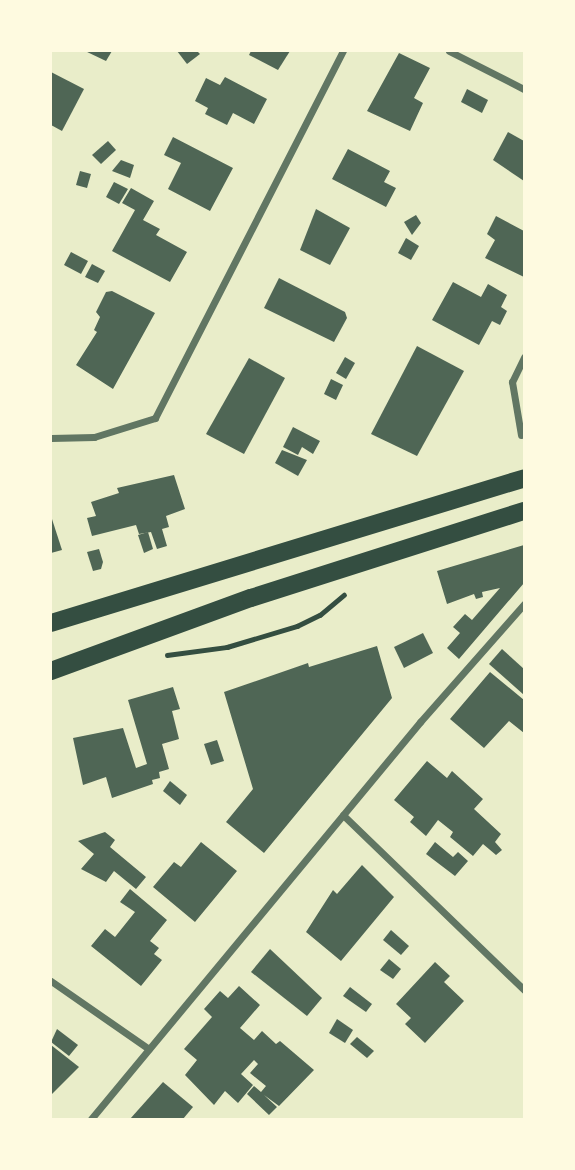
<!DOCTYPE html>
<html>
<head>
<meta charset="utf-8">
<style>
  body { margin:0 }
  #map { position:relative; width:575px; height:1170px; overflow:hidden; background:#e9edc9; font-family:"Fira Sans Condensed",sans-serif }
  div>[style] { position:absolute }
  .building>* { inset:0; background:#4f6655 }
  .path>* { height:4.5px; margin:-2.25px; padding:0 2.25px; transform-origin:2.25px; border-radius:2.25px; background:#344e41 }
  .minor>* { height:7px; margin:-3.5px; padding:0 3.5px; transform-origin:3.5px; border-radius:3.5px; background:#617663 }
  .primary>* { height:18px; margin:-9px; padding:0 9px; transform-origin:9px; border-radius:9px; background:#344e41 }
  span { translate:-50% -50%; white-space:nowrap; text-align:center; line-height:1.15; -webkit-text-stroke:5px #fefae0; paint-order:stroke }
  .frame { position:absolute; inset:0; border:52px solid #fefae0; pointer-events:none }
</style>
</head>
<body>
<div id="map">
  <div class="building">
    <i style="clip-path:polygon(85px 51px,112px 51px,106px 61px)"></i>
    <i style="clip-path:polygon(177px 51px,197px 51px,200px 54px,187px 64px)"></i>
    <i style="clip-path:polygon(251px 51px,290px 51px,278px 70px,249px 55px)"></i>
    <i style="clip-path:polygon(399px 53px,430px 68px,414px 98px,423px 103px,410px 131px,367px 111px)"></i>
    <i style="clip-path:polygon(51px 72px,84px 89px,62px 131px,51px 125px)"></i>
    <i style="clip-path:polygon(225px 77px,267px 99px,254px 124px,233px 113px,227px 125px,205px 114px,208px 108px,195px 101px,206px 78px,220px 85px)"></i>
    <i style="clip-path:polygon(467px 89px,488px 100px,482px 113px,461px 102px)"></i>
    <i style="clip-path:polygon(508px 132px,524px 141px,524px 181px,493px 160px)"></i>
    <i style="clip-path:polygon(173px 137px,233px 168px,210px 211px,168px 189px,181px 163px,164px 155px)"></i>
    <i style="clip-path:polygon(108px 141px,116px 150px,101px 164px,92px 155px)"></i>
    <i style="clip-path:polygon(348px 149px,390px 171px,384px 182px,396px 188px,386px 207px,332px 179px)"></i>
    <i style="clip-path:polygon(121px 160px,134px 165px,130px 178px,112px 171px)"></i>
    <i style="clip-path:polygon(80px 171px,91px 174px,87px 188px,76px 185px)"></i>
    <i style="clip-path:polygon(114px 182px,128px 189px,119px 204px,106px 197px)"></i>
    <i style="clip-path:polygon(131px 188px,154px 201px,143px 220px,160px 229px,156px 235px,187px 252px,170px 282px,112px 251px,135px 210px,122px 203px)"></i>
    <i style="clip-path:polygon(316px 209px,350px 228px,330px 265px,300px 250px)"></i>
    <i style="clip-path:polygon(416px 215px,421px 223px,412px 235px,404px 222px)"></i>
    <i style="clip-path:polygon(496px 216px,524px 231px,524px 277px,485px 258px,495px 240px,487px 234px)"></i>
    <i style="clip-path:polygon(406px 238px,419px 246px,411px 260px,398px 253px)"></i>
    <i style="clip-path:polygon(71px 252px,88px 261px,81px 274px,64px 265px)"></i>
    <i style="clip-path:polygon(92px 264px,105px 271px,98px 283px,85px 277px)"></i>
    <i style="clip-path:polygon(279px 278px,345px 312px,347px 318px,334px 342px,264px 308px)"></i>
    <i style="clip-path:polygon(453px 282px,481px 297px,488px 284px,507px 295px,501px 307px,507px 311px,500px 325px,492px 321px,479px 345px,432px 320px)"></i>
    <i style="clip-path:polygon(112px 291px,155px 313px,113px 389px,76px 365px,97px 332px,94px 330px,100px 317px,96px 312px,106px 292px)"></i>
    <i style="clip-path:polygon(417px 346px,464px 371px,417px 456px,371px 434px)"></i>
    <i style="clip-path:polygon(345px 357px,355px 363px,346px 379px,336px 373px)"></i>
    <i style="clip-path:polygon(249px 358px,285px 378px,244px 454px,206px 434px)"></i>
    <i style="clip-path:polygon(331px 379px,343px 385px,336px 400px,324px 394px)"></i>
    <i style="clip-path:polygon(293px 427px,320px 441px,313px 454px,302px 447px,298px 455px,283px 447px)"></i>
    <i style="clip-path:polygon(282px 450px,307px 460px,298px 476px,275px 463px)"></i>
    <i style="clip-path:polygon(174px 475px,185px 509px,166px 516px,169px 527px,162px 529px,167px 546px,157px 549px,151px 532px,139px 534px,136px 525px,92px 536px,87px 518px,96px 516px,91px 502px,119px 493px,117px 488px)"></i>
    <i style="clip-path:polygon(51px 516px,62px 550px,51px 553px)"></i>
    <i style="clip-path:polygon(148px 532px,153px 549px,144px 553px,138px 535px)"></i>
    <i style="clip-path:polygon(524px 545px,524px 583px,459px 659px,447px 648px,460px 633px,453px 627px,465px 614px,472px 620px,500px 588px,482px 592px,483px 597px,476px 599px,474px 594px,447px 604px,437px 571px)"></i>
    <i style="clip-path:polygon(99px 549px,103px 562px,101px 569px,93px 571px,87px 552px)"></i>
    <i style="clip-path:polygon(423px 633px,433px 653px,404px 668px,394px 647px)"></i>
    <i style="clip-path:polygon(377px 646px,392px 698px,264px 853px,226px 822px,253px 789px,224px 692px,308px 663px,309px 667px)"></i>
    <i style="clip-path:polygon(502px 649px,524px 669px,524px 695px,489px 664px)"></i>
    <i style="clip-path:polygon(490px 672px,524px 700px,524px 733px,509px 721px,484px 748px,450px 719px)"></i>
    <i style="clip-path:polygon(173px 687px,180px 709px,172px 711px,179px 739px,162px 744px,169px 769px,159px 772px,160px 778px,152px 780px,153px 784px,112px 798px,106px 777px,83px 785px,73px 738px,123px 728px,136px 768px,147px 764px,128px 700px)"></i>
    <i style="clip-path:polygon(217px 740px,224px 761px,211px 765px,204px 744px)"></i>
    <i style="clip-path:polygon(427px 761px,447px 778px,452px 771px,483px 799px,474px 809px,501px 834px,495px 842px,502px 850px,496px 855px,483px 844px,473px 856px,450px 837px,453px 832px,438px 820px,426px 836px,410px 822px,414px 817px,394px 800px)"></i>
    <i style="clip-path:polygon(170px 781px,187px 795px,180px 805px,163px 791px)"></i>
    <i style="clip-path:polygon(105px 832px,115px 840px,110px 847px,146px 877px,136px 889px,114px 871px,106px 882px,81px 869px,94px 854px,78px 841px)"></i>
    <i style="clip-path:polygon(201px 842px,237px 871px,195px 922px,153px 887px,174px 862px,181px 867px)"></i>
    <i style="clip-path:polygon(435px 842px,453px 857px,458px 852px,468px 861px,455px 876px,426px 854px)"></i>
    <i style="clip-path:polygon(362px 865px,394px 897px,341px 961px,306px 932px,333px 890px,337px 894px)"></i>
    <i style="clip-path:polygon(130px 889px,167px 920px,150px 941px,159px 948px,154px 954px,162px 960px,141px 986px,91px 946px,105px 929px,115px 937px,135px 912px,120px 902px)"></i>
    <i style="clip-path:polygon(391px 930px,409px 946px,401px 955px,383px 940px)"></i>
    <i style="clip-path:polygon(270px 949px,322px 998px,307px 1016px,251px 972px)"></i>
    <i style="clip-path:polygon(389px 959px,401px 969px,393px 979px,380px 970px)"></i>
    <i style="clip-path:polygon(435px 962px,450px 976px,444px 982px,464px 1001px,425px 1043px,405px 1024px,411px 1018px,396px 1004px)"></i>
    <i style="clip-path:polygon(239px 986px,260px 1005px,240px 1028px,254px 1040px,262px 1031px,276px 1044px,280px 1041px,314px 1070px,279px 1106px,264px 1095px,277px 1107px,269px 1115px,247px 1094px,254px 1086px,261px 1092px,266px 1086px,250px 1073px,258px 1064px,254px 1060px,241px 1074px,253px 1085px,238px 1103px,225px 1091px,214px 1105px,185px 1075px,197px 1060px,184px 1049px,212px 1017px,204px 1009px,220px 991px,228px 998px)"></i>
    <i style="clip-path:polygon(350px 987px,372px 1004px,366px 1012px,343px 996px)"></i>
    <i style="clip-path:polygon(337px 1019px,353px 1030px,345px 1043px,329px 1033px)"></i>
    <i style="clip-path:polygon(57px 1029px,78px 1045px,69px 1056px,51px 1042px)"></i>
    <i style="clip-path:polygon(357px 1037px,374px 1051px,367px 1058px,350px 1044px)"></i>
    <i style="clip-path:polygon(51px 1045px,79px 1067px,51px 1095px)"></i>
    <i style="clip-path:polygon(163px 1082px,193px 1107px,183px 1119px,130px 1119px)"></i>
  </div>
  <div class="path">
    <i style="left:167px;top:655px;width:61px;rotate:-7.6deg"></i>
    <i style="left:227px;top:647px;width:73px;rotate:-16.7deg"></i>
    <i style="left:297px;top:626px;width:25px;rotate:-26deg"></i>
    <i style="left:320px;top:615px;width:31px;rotate:-40deg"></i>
  </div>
  <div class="minor">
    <i style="left:449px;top:51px;width:84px;rotate:26.9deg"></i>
    <i style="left:521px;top:435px;width:54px;rotate:-99.6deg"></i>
    <i style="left:512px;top:382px;width:28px;rotate:-64deg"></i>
    <i style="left:51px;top:438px;width:43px;rotate:-1.3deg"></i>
    <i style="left:94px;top:437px;width:64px;rotate:-17.3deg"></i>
    <i style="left:155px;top:418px;width:412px;rotate:-62.9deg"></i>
    <i style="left:343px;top:815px;width:252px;rotate:44deg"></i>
    <i style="left:51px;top:981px;width:119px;rotate:34.8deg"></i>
    <i style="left:91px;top:1119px;width:516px;rotate:-50.35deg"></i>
    <i style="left:420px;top:722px;width:157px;rotate:-48.6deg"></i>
  </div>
  <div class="primary">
    <i style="left:51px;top:623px;width:495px;rotate:-17deg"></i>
    <i style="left:51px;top:671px;width:213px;rotate:-20.1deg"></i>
    <i style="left:251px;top:598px;width:287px;rotate:-17.7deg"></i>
  </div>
  <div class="frame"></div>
</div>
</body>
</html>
